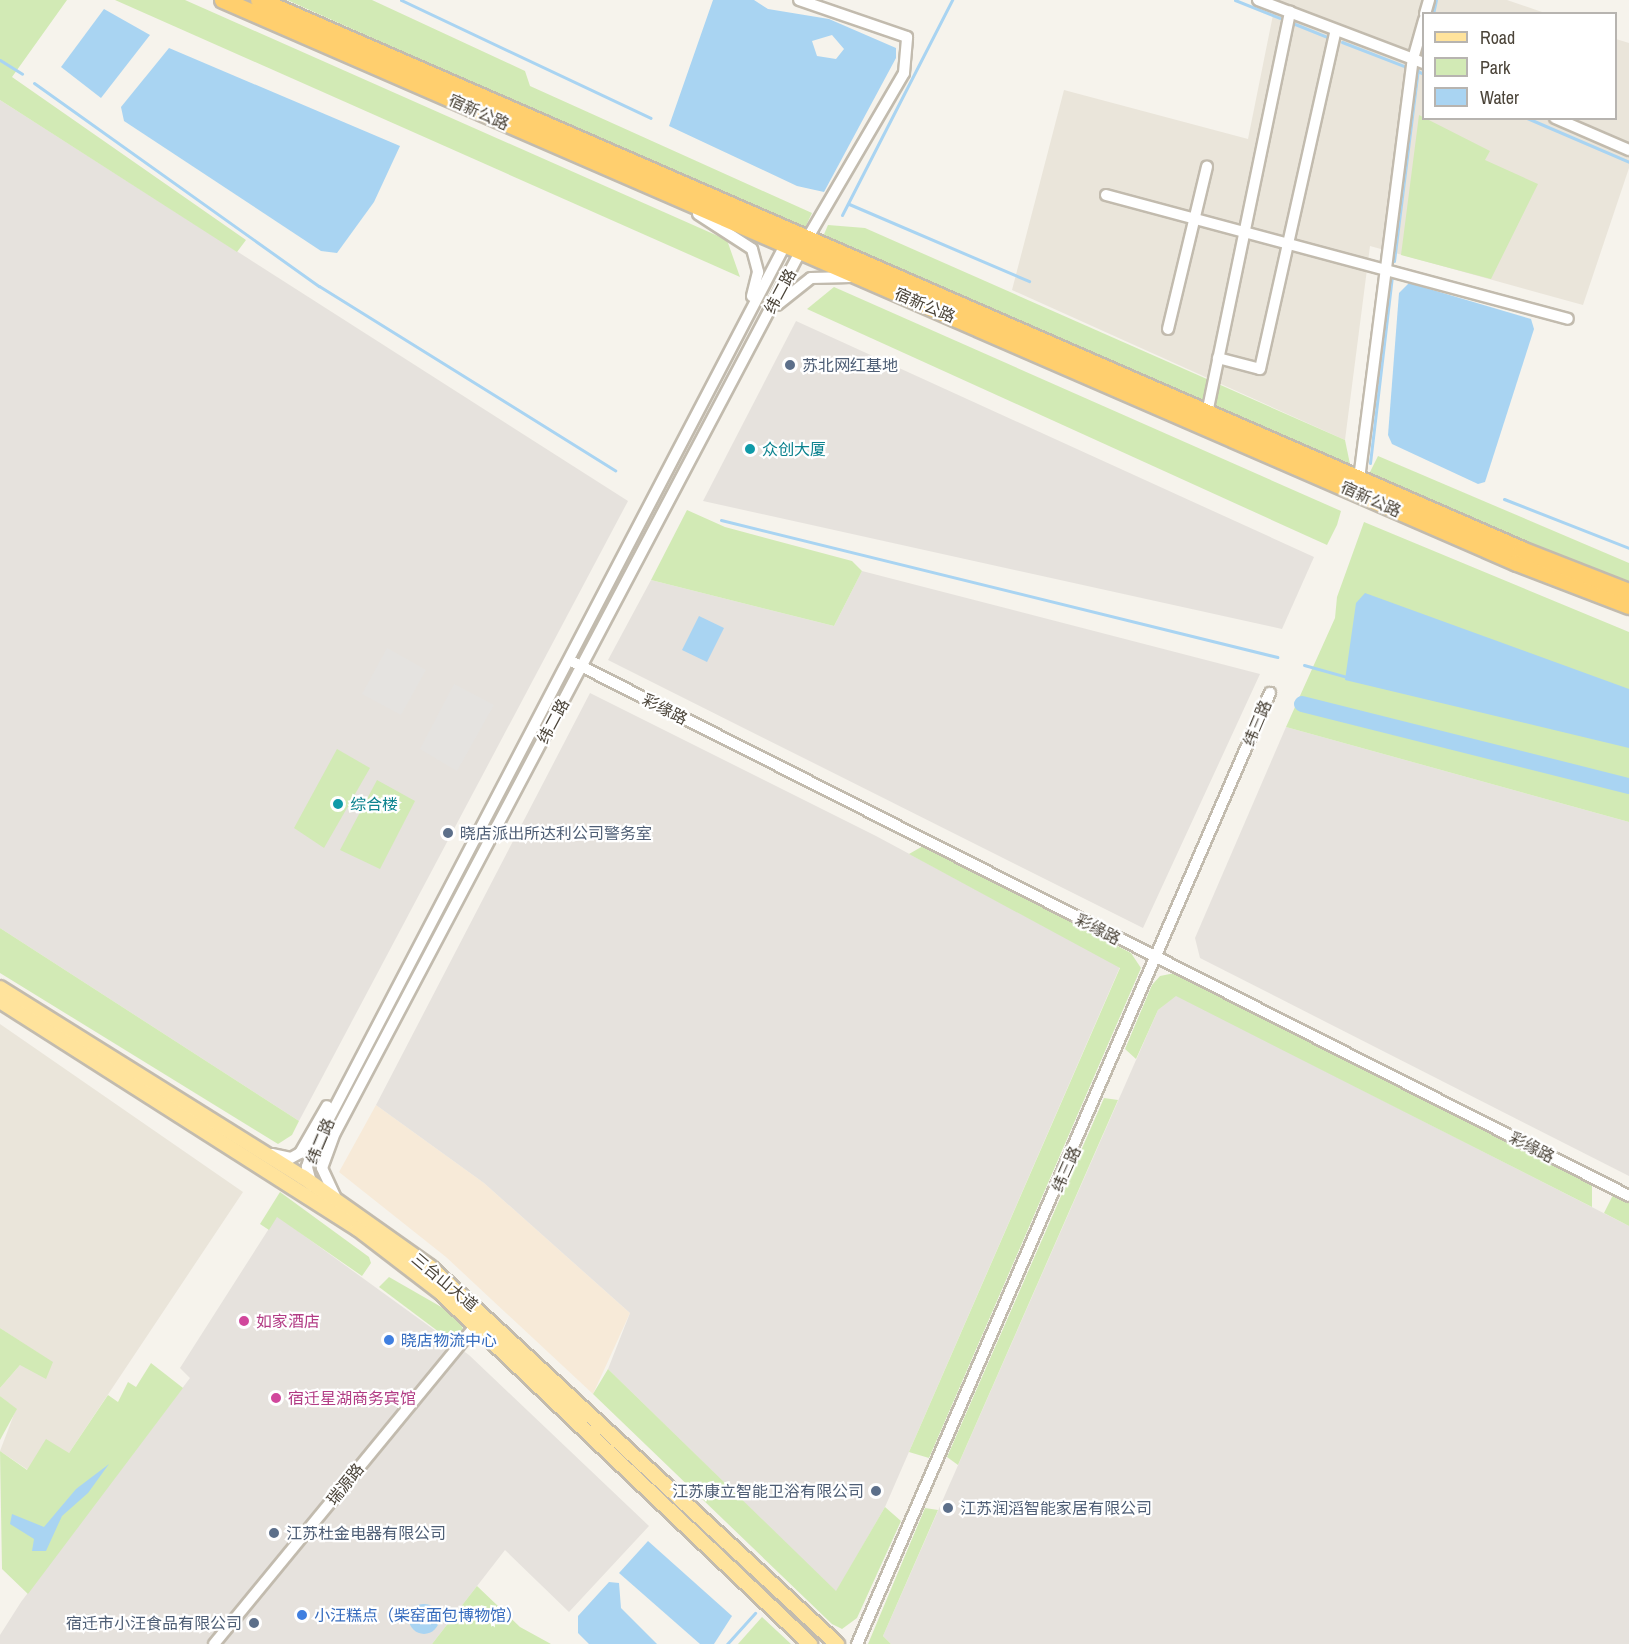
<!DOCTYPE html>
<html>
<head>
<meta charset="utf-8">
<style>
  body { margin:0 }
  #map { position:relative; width:1629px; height:1644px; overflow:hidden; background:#f6f3ec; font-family:"Archivo Narrow","Noto Sans SC",sans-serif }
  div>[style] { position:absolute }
  .residential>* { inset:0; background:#eae5da }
  .commercial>* { inset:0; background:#f7ead8 }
  .industrial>* { inset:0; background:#e6e2dd }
  .green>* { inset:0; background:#d2eab5 }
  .parking>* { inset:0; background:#e5e3e0 }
  .water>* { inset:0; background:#a9d4f2 }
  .round { border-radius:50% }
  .stream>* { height:3px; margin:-1.5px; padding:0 1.5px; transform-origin:1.5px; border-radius:1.5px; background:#a9d4f2 }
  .river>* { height:16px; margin:-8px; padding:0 8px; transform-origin:8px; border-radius:8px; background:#a9d4f2 }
  .roads { filter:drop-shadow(2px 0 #c2bbae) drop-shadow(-2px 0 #c2bbae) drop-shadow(0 2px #c2bbae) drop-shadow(0 -2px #c2bbae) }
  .minor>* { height:10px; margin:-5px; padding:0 5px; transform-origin:5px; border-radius:5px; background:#fff }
  .major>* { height:14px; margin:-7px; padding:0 7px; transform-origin:7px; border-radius:7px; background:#ffe39c }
  .highway>* { height:16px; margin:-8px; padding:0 8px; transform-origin:8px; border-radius:8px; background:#ffcf6e }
  .dots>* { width:16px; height:16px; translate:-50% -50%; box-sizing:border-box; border:3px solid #fff; border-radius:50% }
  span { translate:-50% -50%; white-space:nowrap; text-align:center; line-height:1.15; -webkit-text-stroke:4.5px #fff; paint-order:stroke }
  .street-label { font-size:16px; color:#4b4439 }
  .service-label { font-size:16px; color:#4e5e75 }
  .left { translate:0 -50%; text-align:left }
  .right { translate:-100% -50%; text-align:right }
  .culture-label { font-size:16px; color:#0d838f }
  .hotel-label { font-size:16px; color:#b23c85 }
  .shop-label { font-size:16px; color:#366cbe }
  .legend { position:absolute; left:1422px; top:12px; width:195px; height:108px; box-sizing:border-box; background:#fff; border:2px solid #b7b4b0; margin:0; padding:8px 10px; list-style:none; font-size:18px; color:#4b4439 }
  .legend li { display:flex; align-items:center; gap:12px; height:30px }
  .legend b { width:30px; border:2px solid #b7b4b0 }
</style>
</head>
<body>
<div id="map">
  <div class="residential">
    <i style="clip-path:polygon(1276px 0,1507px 0,1545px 13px,1424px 14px,1424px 118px,1616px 118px,1616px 39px,1629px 43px,1629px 168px,1583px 305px,1370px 246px,1345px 440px,1012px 290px,1064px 90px,1248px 139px)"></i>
    <i style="clip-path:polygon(0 1024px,243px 1192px,69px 1453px,28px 1470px,0 1451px,16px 1409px,0 1396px,0 1388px,20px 1365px,52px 1362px,0 1328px)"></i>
  </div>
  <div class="commercial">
    <i style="clip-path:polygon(376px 1105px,484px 1183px,630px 1313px,593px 1394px,446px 1257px,339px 1172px)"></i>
  </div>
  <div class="industrial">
    <i style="clip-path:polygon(0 100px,628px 501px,299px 1121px,0 928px)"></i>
    <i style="clip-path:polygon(796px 321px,1314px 557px,1282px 629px,703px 501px)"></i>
    <i style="clip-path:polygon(862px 571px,1260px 674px,1143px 928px,608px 660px,651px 580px,834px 626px)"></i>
    <i style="clip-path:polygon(590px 693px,876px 836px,1120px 967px,885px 1507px,836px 1592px,608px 1369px,630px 1313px,484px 1183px,376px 1105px)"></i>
    <i style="clip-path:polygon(1286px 727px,1629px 822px,1629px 1176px,1200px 958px,1195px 938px)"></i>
    <i style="clip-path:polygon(1176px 995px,1629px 1226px,1629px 1644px,891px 1644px,883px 1636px,1158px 1010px)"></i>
    <i style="clip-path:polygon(277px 1216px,469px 1355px,649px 1526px,569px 1612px,505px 1550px,432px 1644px,0 1644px,0 1635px,21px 1602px,190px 1378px,180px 1368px)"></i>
  </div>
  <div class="green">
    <i style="clip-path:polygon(0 0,67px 0,12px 77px,246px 240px,237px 252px,0 100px)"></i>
    <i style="clip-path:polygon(115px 0,185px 0,727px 240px,740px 277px)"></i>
    <i style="clip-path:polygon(287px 0,372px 0,525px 71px,530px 86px,812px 213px,804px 230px)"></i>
    <i style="clip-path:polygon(1419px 115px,1490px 151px,1485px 160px,1538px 184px,1491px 279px,1401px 255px)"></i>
    <i style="clip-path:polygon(828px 225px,865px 228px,1345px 440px,1351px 469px,822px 239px)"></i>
    <i style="clip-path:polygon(834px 287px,1341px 511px,1337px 525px,1327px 545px,807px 309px)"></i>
    <i style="clip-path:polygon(1378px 456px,1629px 563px,1629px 586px,1373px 480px,1369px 474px)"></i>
    <i style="clip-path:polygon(687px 510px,725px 527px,852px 561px,862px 571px,834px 626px,651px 580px)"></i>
    <i style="clip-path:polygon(1364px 522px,1629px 632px,1629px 822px,1286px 727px,1335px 618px,1337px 597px)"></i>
    <i style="clip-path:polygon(337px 749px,370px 768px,324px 848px,294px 828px)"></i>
    <i style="clip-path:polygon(377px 780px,415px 801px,380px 869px,340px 850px)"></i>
    <i style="clip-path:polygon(923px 846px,1131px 953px,1141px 968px,929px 1458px,909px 1452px,1120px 968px,909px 854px)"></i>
    <i style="clip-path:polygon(0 928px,299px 1121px,292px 1135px,278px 1144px,0 973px)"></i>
    <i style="clip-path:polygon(1175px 973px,1592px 1183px,1592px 1207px,1176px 996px,1158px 1010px,1136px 1059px,1125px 1049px,1152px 985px,1160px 976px)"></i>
    <i style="clip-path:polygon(1104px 1098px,1118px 1100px,958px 1465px,947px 1457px)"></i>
    <i style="clip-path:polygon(280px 1192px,369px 1257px,371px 1263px,362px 1276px,277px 1217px,269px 1230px,260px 1224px)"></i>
    <i style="clip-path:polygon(1614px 1193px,1629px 1201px,1629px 1226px,1604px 1213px)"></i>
    <i style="clip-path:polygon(389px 1277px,457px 1316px,463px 1329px,455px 1344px,379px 1287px)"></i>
    <i style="clip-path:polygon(0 1328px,53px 1362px,46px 1379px,20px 1365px,0 1388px)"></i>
    <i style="clip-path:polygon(151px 1363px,183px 1388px,28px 1594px,2px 1569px,0 1451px,27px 1470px,46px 1439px,69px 1453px,108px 1395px,118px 1402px,128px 1382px,136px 1387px)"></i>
    <i style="clip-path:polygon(608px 1369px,836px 1591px,885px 1507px,901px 1521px,857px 1618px,842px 1629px,832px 1624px,593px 1394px)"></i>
    <i style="clip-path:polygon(0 1396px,17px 1409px,0 1440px)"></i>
    <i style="clip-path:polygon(925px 1508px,938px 1510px,883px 1636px,891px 1644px,868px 1644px)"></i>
    <i style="clip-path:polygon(477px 1586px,520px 1627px,551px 1644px,432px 1644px)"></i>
    <i style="clip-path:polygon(762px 1617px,791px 1644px,738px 1644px)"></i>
  </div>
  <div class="parking">
    <i style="clip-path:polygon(387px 648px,426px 670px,401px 715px,362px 694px)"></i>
    <i style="clip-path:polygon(454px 684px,494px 705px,457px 771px,420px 749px)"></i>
  </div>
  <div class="water">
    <i style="clip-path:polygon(evenodd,713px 0,754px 0,768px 9px,829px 19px,896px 48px,896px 58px,824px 192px,797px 186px,669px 126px,713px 0,832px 35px,844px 49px,836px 59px,817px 56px,812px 41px,832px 35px)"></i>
    <i style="clip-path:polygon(104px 9px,150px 35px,101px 98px,61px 67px)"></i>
    <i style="clip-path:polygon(169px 48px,400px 146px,374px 202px,337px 253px,321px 251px,124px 121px,121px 107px)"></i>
    <i style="clip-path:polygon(1409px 283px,1531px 319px,1534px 329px,1485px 482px,1478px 484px,1392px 444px,1388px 435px,1399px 293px)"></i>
    <i style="clip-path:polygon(1365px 593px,1629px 689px,1629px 748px,1345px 680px,1356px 603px)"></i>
    <i style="clip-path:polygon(699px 616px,724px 628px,707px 662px,682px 650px)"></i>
    <i style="clip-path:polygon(109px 1464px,88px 1493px,62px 1516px,46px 1551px,32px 1551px,34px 1539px,10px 1524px,12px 1514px,44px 1527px,76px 1489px)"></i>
    <i style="clip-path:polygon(648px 1541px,732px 1616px,714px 1644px,700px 1644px,619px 1573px)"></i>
    <i style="clip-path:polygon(609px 1582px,619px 1583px,621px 1608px,657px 1644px,589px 1644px,578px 1633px,578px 1616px)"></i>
    <i class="round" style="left:409px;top:1604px;width:30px;height:30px"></i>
  </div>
  <div class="stream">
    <i style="left:401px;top:0;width:276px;rotate:25.3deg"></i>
    <i style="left:1235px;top:0;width:48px;rotate:21.8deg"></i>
    <i style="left:1433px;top:14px;width:14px;rotate:-78deg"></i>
    <i style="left:1295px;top:24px;width:35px;rotate:22deg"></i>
    <i style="left:1342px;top:42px;width:66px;rotate:21.2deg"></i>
    <i style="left:1422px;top:54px;width:6px;rotate:-72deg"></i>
    <i style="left:0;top:60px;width:26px;rotate:32deg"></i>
    <i style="left:1417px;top:71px;width:8px;rotate:23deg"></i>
    <i style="left:34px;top:83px;width:350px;rotate:35.5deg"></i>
    <i style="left:319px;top:286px;width:349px;rotate:31.9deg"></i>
    <i style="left:1527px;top:118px;width:111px;rotate:23.3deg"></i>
    <i style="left:849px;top:204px;width:196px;rotate:23.2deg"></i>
    <i style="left:842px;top:215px;width:242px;rotate:-62.9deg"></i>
    <i style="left:1394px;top:261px;width:193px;rotate:-82.9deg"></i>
    <i style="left:1370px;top:463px;width:187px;rotate:-83.3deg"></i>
    <i style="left:1504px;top:499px;width:134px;rotate:21.4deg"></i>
    <i style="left:721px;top:520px;width:573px;rotate:13.84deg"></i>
    <i style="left:1304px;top:665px;width:45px;rotate:15.6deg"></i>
    <i style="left:727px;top:1644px;width:42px;rotate:-47.9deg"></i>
  </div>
  <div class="river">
    <i style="left:1302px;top:704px;width:337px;rotate:14.1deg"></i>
  </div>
  <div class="roads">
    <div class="minor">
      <i style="left:1258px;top:0;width:178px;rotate:20.8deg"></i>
      <i style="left:1425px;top:14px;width:15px;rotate:-74deg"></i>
      <i style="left:1555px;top:118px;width:81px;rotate:23.4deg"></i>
      <i style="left:1106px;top:195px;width:478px;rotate:15deg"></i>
      <i style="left:698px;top:214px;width:64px;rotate:32.9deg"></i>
      <i style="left:752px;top:249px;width:24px;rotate:75deg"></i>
      <i style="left:758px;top:272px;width:25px;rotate:104deg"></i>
      <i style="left:777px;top:305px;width:43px;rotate:-38.5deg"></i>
      <i style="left:811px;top:278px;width:40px;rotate:-1.4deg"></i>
      <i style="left:1168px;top:329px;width:167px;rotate:-76.5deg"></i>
      <i style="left:1218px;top:358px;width:43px;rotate:14.7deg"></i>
      <i style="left:1260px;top:369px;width:347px;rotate:-77.4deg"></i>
      <i style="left:1206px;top:418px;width:415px;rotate:-78.3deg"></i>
      <i style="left:1359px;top:479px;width:423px;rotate:-82.7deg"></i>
      <i style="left:1413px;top:59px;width:41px;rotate:-74.2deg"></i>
      <i style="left:569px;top:660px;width:1188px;rotate:26.82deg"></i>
      <i style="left:272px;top:1154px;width:19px;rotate:12deg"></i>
      <i style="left:291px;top:1158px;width:10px;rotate:-29deg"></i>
      <i style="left:300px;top:1153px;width:54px;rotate:-60.1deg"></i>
      <i style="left:312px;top:1186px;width:20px;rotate:-105deg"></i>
      <i style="left:307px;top:1167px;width:17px;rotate:-73deg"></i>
      <i style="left:312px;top:1151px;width:1022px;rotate:-62.43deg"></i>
      <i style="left:335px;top:1196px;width:31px;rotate:-115deg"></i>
      <i style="left:322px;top:1168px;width:37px;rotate:-70deg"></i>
      <i style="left:335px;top:1133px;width:1011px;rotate:-62.17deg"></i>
      <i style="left:807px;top:239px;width:192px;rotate:-59.7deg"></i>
      <i style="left:904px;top:73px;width:36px;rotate:-85deg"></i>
      <i style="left:907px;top:37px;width:114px;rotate:-161.1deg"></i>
      <i style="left:214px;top:1644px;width:414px;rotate:-50.6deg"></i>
      <i style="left:857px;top:1644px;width:1037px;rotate:-66.53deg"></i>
    </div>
    <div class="major">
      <i style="left:0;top:988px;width:357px;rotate:32deg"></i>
      <i style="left:303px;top:1177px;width:156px;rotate:35.3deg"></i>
      <i style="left:430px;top:1267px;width:555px;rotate:42.81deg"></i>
      <i style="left:0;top:1001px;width:424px;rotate:32.5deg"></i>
      <i style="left:358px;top:1229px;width:103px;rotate:37.5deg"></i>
      <i style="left:440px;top:1292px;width:511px;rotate:43.57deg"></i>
    </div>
    <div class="highway">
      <i style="left:223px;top:0;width:1411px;rotate:23.51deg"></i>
      <i style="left:1517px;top:563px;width:120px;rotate:21deg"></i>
      <i style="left:259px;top:0;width:1378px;rotate:23.53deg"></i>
      <i style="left:1522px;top:550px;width:115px;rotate:21.4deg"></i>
    </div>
  </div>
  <div class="dots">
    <i style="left:790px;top:365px;background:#5c6f8a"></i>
    <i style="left:750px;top:449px;background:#0f9aa8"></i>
    <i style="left:338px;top:804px;background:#0f9aa8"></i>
    <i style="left:448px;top:833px;background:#5c6f8a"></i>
    <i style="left:244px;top:1321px;background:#d1479c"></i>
    <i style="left:389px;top:1340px;background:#3f7fe0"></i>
    <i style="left:276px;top:1398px;background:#d1479c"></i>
    <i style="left:876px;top:1491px;background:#5c6f8a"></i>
    <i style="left:948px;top:1508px;background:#5c6f8a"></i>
    <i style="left:274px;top:1533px;background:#5c6f8a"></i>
    <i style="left:302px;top:1615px;background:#3f7fe0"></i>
    <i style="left:254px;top:1623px;background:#5c6f8a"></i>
  </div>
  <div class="street-label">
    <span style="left:479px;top:112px;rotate:24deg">宿新公路</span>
    <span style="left:780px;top:291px;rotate:-62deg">纬二路</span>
    <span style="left:925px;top:305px;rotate:23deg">宿新公路</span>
    <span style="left:1371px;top:499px;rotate:24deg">宿新公路</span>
    <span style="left:665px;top:709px;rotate:27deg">彩缘路</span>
    <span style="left:553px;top:721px;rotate:-62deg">纬二路</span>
    <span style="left:1257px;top:723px;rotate:-67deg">纬三路</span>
    <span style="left:1098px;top:929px;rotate:27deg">彩缘路</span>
    <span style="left:320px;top:1141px;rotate:-67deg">纬二路</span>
    <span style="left:1532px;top:1147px;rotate:27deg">彩缘路</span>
    <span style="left:1066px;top:1169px;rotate:-66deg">纬三路</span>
    <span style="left:445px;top:1282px;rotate:40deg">三台山大道</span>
    <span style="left:345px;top:1484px;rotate:-51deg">瑞源路</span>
  </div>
  <div class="service-label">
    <span class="left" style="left:802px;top:365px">苏北网红基地</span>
    <span class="left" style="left:460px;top:833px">晓店派出所达利公司警务室</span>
    <span class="right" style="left:864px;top:1491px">江苏康立智能卫浴有限公司</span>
    <span class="left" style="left:960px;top:1508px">江苏润滔智能家居有限公司</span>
    <span class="left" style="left:286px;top:1533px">江苏杜金电器有限公司</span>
    <span class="right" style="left:242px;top:1623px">宿迁市小汪食品有限公司</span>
  </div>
  <div class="culture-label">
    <span class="left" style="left:762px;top:449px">众创大厦</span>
    <span class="left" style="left:350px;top:804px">综合楼</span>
  </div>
  <div class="hotel-label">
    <span class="left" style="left:256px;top:1321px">如家酒店</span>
    <span class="left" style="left:288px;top:1398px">宿迁星湖商务宾馆</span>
  </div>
  <div class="shop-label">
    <span class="left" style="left:401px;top:1340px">晓店物流中心</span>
    <span class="left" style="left:314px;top:1615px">小汪糕点（柴窑面包博物馆）</span>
  </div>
  <ul class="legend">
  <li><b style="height:8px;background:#ffe39c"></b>Road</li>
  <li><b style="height:16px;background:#d2eab5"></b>Park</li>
  <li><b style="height:16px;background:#a9d4f2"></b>Water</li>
  </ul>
</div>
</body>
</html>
